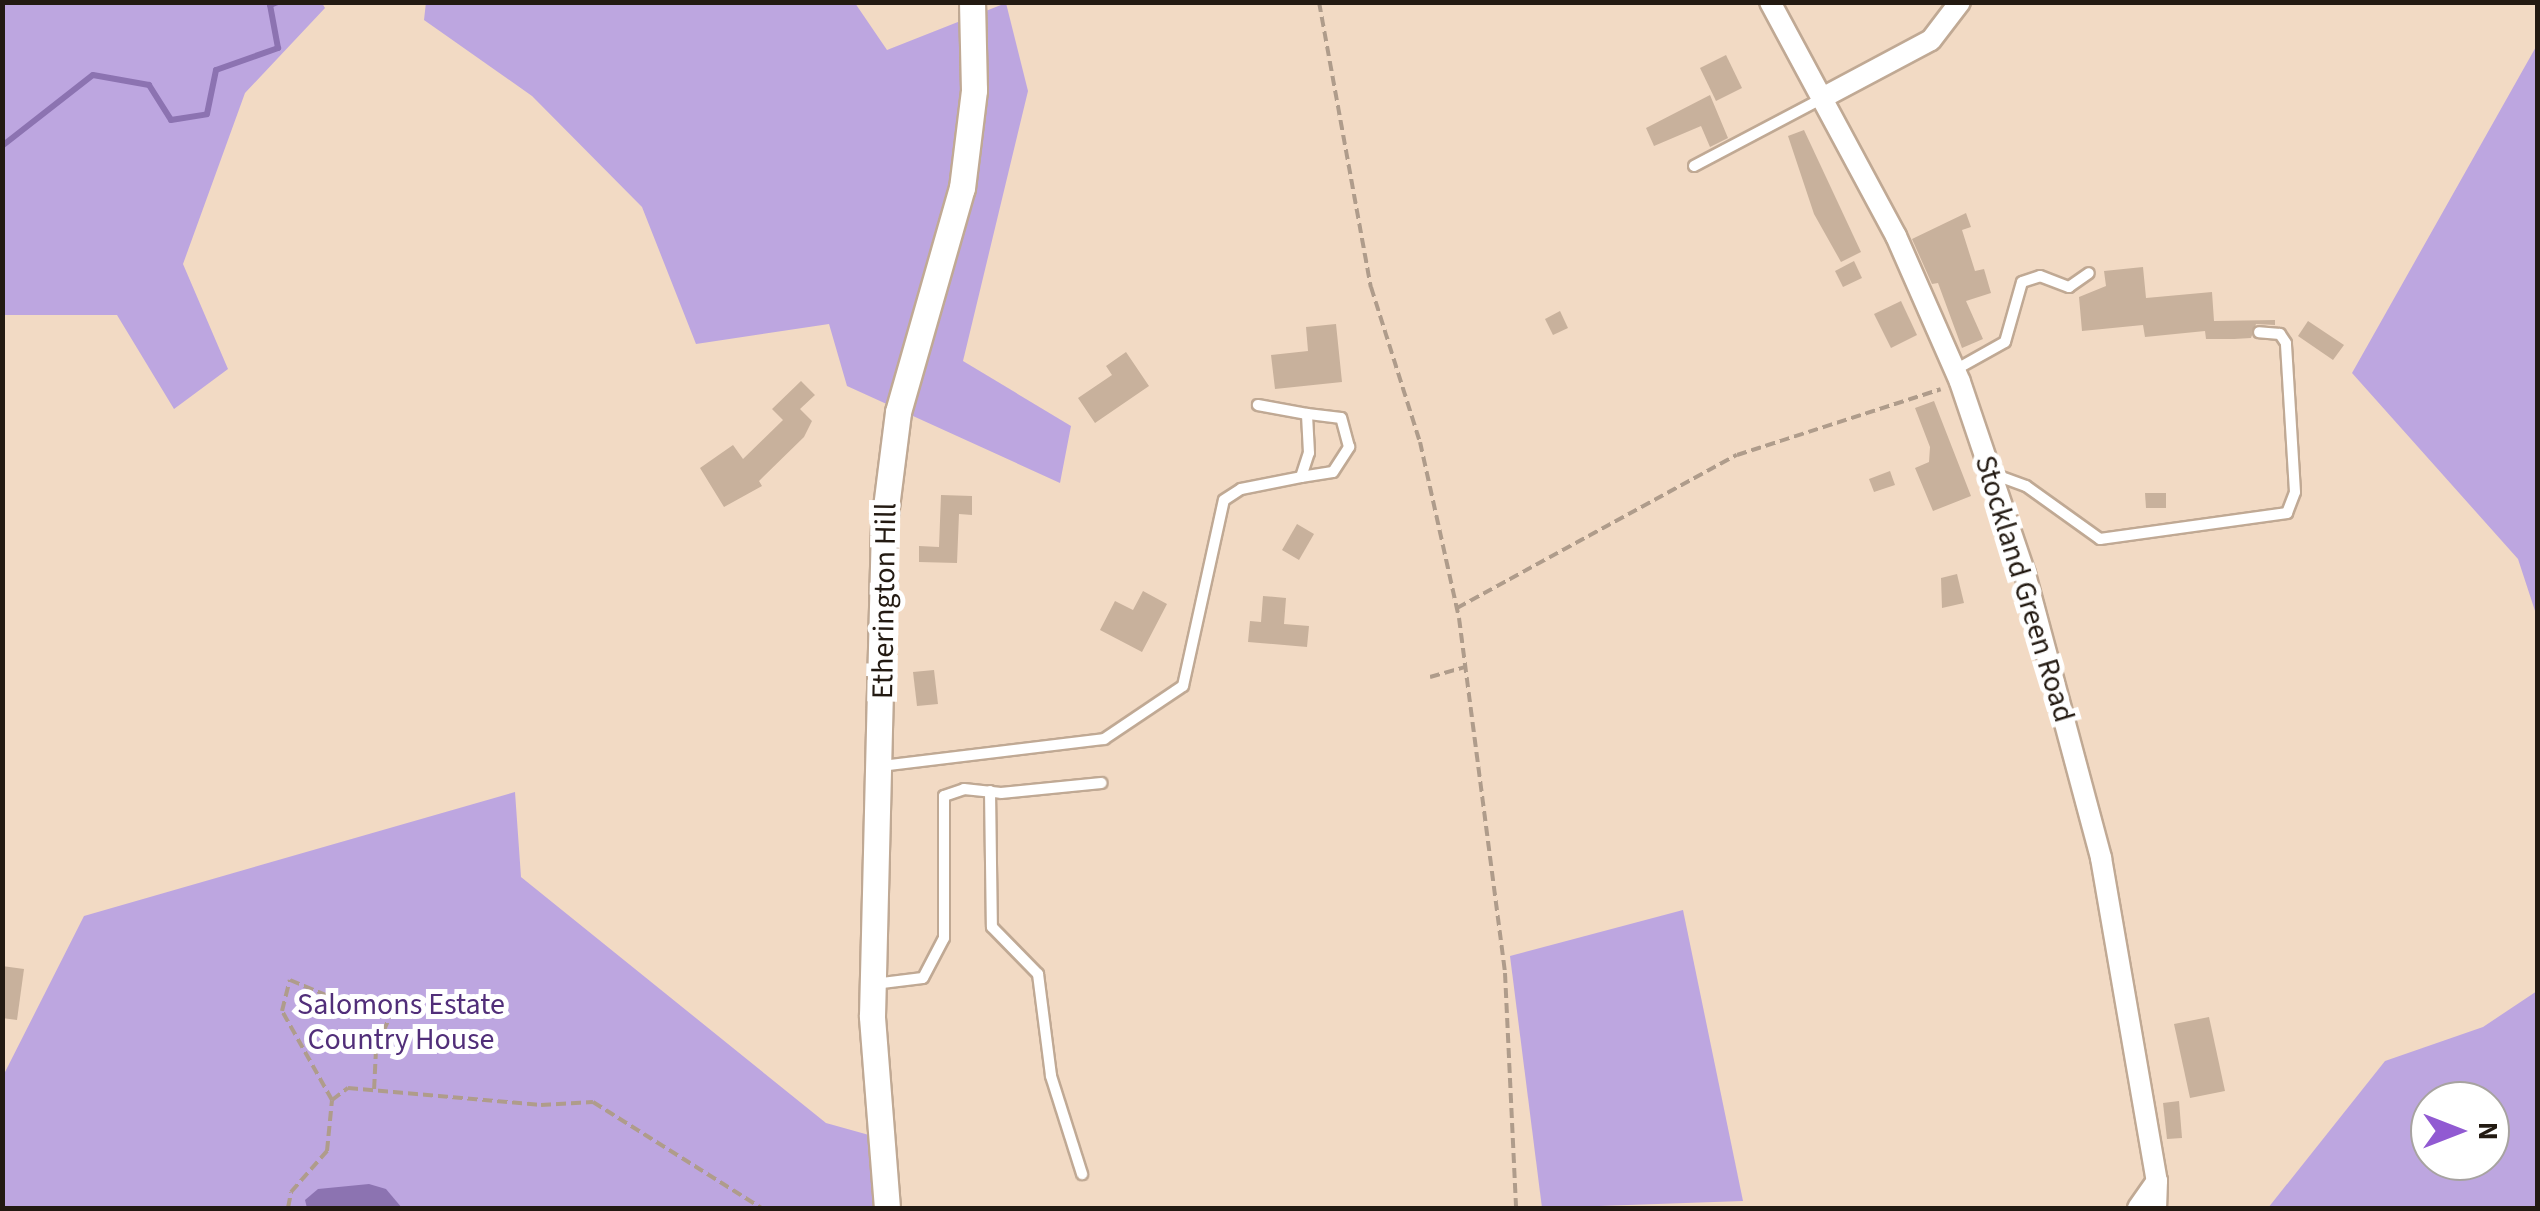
<!DOCTYPE html>
<html>
<head>
<meta charset="utf-8">
<style>
  body { margin:0 }
  #map { position:relative; width:2540px; height:1211px; overflow:hidden; background:#f2dac4; font-family:"Source Sans 3",sans-serif }
  div>[style] { position:absolute }
  .green>* { inset:0; background:#bda6e0 }
  .water>* { inset:0; background:#8c73b1 }
  .stream>* { height:6px; margin:-3px; padding:0 3px; transform-origin:3px; border-radius:3px; background:#8c73b1 }
  .building>* { inset:0; background:#c8b19c }
  .path>* { height:4px; margin-top:-2px; transform-origin:0; background:repeating-linear-gradient(90deg,#af9c8b 0 10px,transparent 0 15px) }
  .roads { filter:drop-shadow(2px 0 #c0a994) drop-shadow(-2px 0 #c0a994) drop-shadow(0 2px #c0a994) drop-shadow(0 -2px #c0a994) }
  .service>* { height:10px; margin:-5px; padding:0 5px; transform-origin:5px; border-radius:5px; background:#fff }
  .minor>* { height:20px; margin:-10px; padding:0 10px; transform-origin:10px; border-radius:10px; background:#fff }
  .tertiary>* { height:25px; margin:-12.5px; padding:0 12.5px; transform-origin:12.5px; border-radius:12.5px; background:#fff }
  span { translate:-50% -50%; white-space:nowrap; text-align:center; line-height:1.15; -webkit-text-stroke:10px #fff; paint-order:stroke }
  .street-label { font-size:30px; color:#231a12 }
  .park-label { font-size:30px; color:#512e79 }
  .frame { position:absolute; inset:0; border:5px solid #231a12; pointer-events:none }
  .north { position:absolute; left:2410px; top:1081px; width:100px; height:100px; box-sizing:border-box; background:#fff; border:2px solid #a7a3a0; border-radius:50%; rotate:90deg; font-size:28px; font-weight:700; line-height:40px; text-align:center; color:#231a12 }
  .north::after { content:''; display:block; margin:auto; width:35px; height:45px; background:#915ad2; clip-path:polygon(50% 0,100% 100%,50% 72%,0 100%) }
</style>
</head>
<body>
<div id="map">
  <div class="green">
    <i style="clip-path:polygon(426px 2px,855px 3px,887px 50px,1006px 3px,1028px 91px,963px 361px,1071px 426px,1060px 483px,847px 386px,829px 324px,696px 344px,642px 207px,532px 96px,424px 20px)"></i>
    <i style="clip-path:polygon(322px 3px,325px 8px,245px 93px,183px 264px,228px 369px,174px 409px,117px 315px,3px 315px,3px 3px)"></i>
    <i style="clip-path:polygon(2537px 45px,2537px 617px,2518px 559px,2352px 373px)"></i>
    <i style="clip-path:polygon(515px 792px,521px 877px,826px 1123px,869px 1135px,879px 1208px,3px 1208px,3px 1076px,84px 916px)"></i>
    <i style="clip-path:polygon(1683px 910px,1743px 1201px,1542px 1208px,1510px 956px)"></i>
    <i style="clip-path:polygon(evenodd,2537px 991px,2537px 1208px,2268px 1208px,2385px 1061px,2483px 1027px,2537px 991px,2490px 1101px,2490px 1161px,2430px 1161px,2430px 1101px,2490px 1101px)"></i>
  </div>
  <div class="water">
    <i style="clip-path:polygon(369px 1184px,386px 1189px,402px 1208px,307px 1208px,305px 1200px,318px 1189px)"></i>
  </div>
  <div class="stream">
    <i style="left:2px;top:146px;width:115px;rotate:-38deg"></i>
    <i style="left:93px;top:75px;width:57px;rotate:10.1deg"></i>
    <i style="left:149px;top:85px;width:41px;rotate:57.8deg"></i>
    <i style="left:171px;top:120px;width:36px;rotate:-9deg"></i>
    <i style="left:207px;top:114px;width:45px;rotate:-78.4deg"></i>
    <i style="left:216px;top:70px;width:66px;rotate:-19.5deg"></i>
    <i style="left:278px;top:48px;width:44px;rotate:-100.5deg"></i>
    <i style="left:270px;top:5px;width:9px;rotate:-21deg"></i>
  </div>
  <div class="building">
    <i style="clip-path:polygon(1726px 55px,1742px 88px,1716px 101px,1700px 68px)"></i>
    <i style="clip-path:polygon(1710px 95px,1728px 138px,1710px 147px,1701px 126px,1654px 146px,1646px 128px)"></i>
    <i style="clip-path:polygon(1804px 130px,1861px 252px,1841px 262px,1814px 214px,1788px 136px)"></i>
    <i style="clip-path:polygon(1966px 213px,1971px 227px,1962px 230px,1975px 271px,1984px 269px,1991px 293px,1966px 301px,1983px 339px,1962px 348px,1938px 283px,1932px 284px,1912px 239px)"></i>
    <i style="clip-path:polygon(1854px 261px,1862px 278px,1843px 287px,1835px 271px)"></i>
    <i style="clip-path:polygon(2143px 267px,2146px 298px,2212px 292px,2214px 321px,2275px 320px,2275px 325px,2256px 324px,2251px 338px,2234px 339px,2206px 339px,2205px 331px,2145px 337px,2143px 325px,2082px 331px,2079px 297px,2106px 286px,2104px 271px)"></i>
    <i style="clip-path:polygon(1901px 301px,1917px 335px,1891px 348px,1874px 314px)"></i>
    <i style="clip-path:polygon(1560px 311px,1568px 328px,1553px 335px,1545px 319px)"></i>
    <i style="clip-path:polygon(2308px 321px,2344px 345px,2333px 360px,2298px 336px)"></i>
    <i style="clip-path:polygon(1336px 324px,1342px 382px,1275px 389px,1271px 355px,1308px 351px,1306px 327px)"></i>
    <i style="clip-path:polygon(1126px 352px,1149px 386px,1095px 423px,1078px 398px,1112px 375px,1106px 366px)"></i>
    <i style="clip-path:polygon(801px 381px,815px 395px,800px 409px,812px 421px,804px 437px,759px 481px,762px 486px,724px 507px,700px 468px,733px 445px,743px 459px,783px 420px,772px 409px)"></i>
    <i style="clip-path:polygon(1934px 401px,1971px 496px,1933px 511px,1915px 468px,1929px 462px,1930px 447px,1915px 408px)"></i>
    <i style="clip-path:polygon(1890px 471px,1895px 485px,1874px 492px,1869px 479px)"></i>
    <i style="clip-path:polygon(2145px 493px,2166px 493px,2166px 508px,2146px 508px)"></i>
    <i style="clip-path:polygon(941px 495px,972px 496px,972px 515px,959px 514px,957px 563px,919px 562px,919px 546px,939px 547px)"></i>
    <i style="clip-path:polygon(1297px 524px,1314px 534px,1299px 560px,1282px 550px)"></i>
    <i style="clip-path:polygon(1957px 574px,1964px 603px,1942px 608px,1941px 578px)"></i>
    <i style="clip-path:polygon(1143px 591px,1167px 604px,1142px 652px,1100px 630px,1115px 601px,1133px 610px)"></i>
    <i style="clip-path:polygon(1263px 596px,1286px 598px,1284px 624px,1309px 626px,1307px 647px,1248px 642px,1250px 621px,1261px 622px)"></i>
    <i style="clip-path:polygon(934px 670px,938px 704px,917px 706px,913px 672px)"></i>
    <i style="clip-path:polygon(2px 966px,24px 969px,17px 1020px,2px 1018px)"></i>
    <i style="clip-path:polygon(2209px 1017px,2225px 1091px,2190px 1098px,2174px 1024px)"></i>
    <i style="clip-path:polygon(2179px 1101px,2182px 1138px,2167px 1139px,2163px 1103px)"></i>
  </div>
  <div class="path">
    <i style="left:1319px;top:2px;width:290px;rotate:79.7deg"></i>
    <i style="left:1371px;top:287px;width:163px;rotate:72.5deg"></i>
    <i style="left:1420px;top:442px;width:180px;rotate:77.5deg"></i>
    <i style="left:1459px;top:618px;width:358px;rotate:82.6deg"></i>
    <i style="left:1505px;top:973px;width:235px;rotate:87.3deg"></i>
    <i style="left:1457px;top:608px;width:319px;rotate:-28.7deg"></i>
    <i style="left:1737px;top:455px;width:214px;rotate:-17.9deg"></i>
    <i style="left:1430px;top:677px;width:37px;rotate:-16deg"></i>
    <i style="left:332px;top:1100px;width:102px;rotate:-119.3deg"></i>
    <i style="left:282px;top:1011px;width:32px;rotate:-76deg"></i>
    <i style="left:290px;top:980px;width:52px;rotate:22.6deg"></i>
    <i style="left:338px;top:1000px;width:56px;rotate:9.3deg"></i>
    <i style="left:393px;top:1009px;width:43px;rotate:113deg"></i>
    <i style="left:376px;top:1049px;width:43px;rotate:92.7deg"></i>
    <i style="left:288px;top:1208px;width:16px;rotate:-79deg"></i>
    <i style="left:291px;top:1192px;width:55px;rotate:-48.7deg"></i>
    <i style="left:327px;top:1151px;width:51px;rotate:-84.4deg"></i>
    <i style="left:332px;top:1100px;width:20px;rotate:-37deg"></i>
    <i style="left:348px;top:1088px;width:194px;rotate:5deg"></i>
    <i style="left:541px;top:1105px;width:52px;rotate:-3.3deg"></i>
    <i style="left:593px;top:1102px;width:199px;rotate:32.2deg"></i>
  </div>
  <div class="roads">
    <div class="service">
      <i style="left:1694px;top:166px;width:146px;rotate:-27.8deg"></i>
      <i style="left:1955px;top:370px;width:57px;rotate:-29.2deg"></i>
      <i style="left:2005px;top:342px;width:62px;rotate:-74.2deg"></i>
      <i style="left:2022px;top:282px;width:19px;rotate:-18deg"></i>
      <i style="left:2040px;top:276px;width:31px;rotate:21deg"></i>
      <i style="left:2069px;top:287px;width:24px;rotate:-35deg"></i>
      <i style="left:1993px;top:474px;width:35px;rotate:20deg"></i>
      <i style="left:2026px;top:486px;width:91px;rotate:35.6deg"></i>
      <i style="left:2100px;top:539px;width:189px;rotate:-7.9deg"></i>
      <i style="left:2287px;top:513px;width:22px;rotate:-69deg"></i>
      <i style="left:2295px;top:492px;width:149px;rotate:-93.5deg"></i>
      <i style="left:2286px;top:343px;width:11px;rotate:-124deg"></i>
      <i style="left:2280px;top:334px;width:21px;rotate:-175deg"></i>
      <i style="left:1301px;top:477px;width:32px;rotate:-9deg"></i>
      <i style="left:1333px;top:472px;width:30px;rotate:-57deg"></i>
      <i style="left:1349px;top:447px;width:30px;rotate:-105deg"></i>
      <i style="left:1341px;top:418px;width:34px;rotate:-173deg"></i>
      <i style="left:881px;top:766px;width:225px;rotate:-6.9deg"></i>
      <i style="left:1104px;top:739px;width:95px;rotate:-33.9deg"></i>
      <i style="left:1183px;top:686px;width:190px;rotate:-77.6deg"></i>
      <i style="left:1224px;top:500px;width:20px;rotate:-33deg"></i>
      <i style="left:1241px;top:489px;width:61px;rotate:-11.3deg"></i>
      <i style="left:1301px;top:477px;width:25px;rotate:-72deg"></i>
      <i style="left:1309px;top:453px;width:39px;rotate:-93deg"></i>
      <i style="left:1307px;top:414px;width:50px;rotate:-169.6deg"></i>
      <i style="left:990px;top:791px;width:136px;rotate:89.2deg"></i>
      <i style="left:992px;top:927px;width:66px;rotate:45.6deg"></i>
      <i style="left:1038px;top:974px;width:103px;rotate:82.7deg"></i>
      <i style="left:1051px;top:1076px;width:103px;rotate:72.4deg"></i>
      <i style="left:874px;top:984px;width:49px;rotate:-7deg"></i>
      <i style="left:923px;top:978px;width:45px;rotate:-62.3deg"></i>
      <i style="left:944px;top:938px;width:142px;rotate:-90deg"></i>
      <i style="left:944px;top:796px;width:21px;rotate:-19deg"></i>
      <i style="left:964px;top:789px;width:37px;rotate:6deg"></i>
      <i style="left:1001px;top:793px;width:101px;rotate:-5.7deg"></i>
    </div>
    <div class="minor">
      <i style="left:1770px;top:2px;width:266px;rotate:61.7deg"></i>
      <i style="left:1896px;top:236px;width:159px;rotate:66.3deg"></i>
      <i style="left:1960px;top:382px;width:203px;rotate:71.3deg"></i>
      <i style="left:2025px;top:574px;width:294px;rotate:75deg"></i>
      <i style="left:2101px;top:858px;width:328px;rotate:80.2deg"></i>
      <i style="left:2157px;top:1181px;width:27px;rotate:92deg"></i>
      <i style="left:1824px;top:97px;width:121px;rotate:-28deg"></i>
      <i style="left:1931px;top:40px;width:48px;rotate:-52.7deg"></i>
      <i style="left:2138px;top:1208px;width:33px;rotate:-55deg"></i>
    </div>
    <div class="tertiary">
      <i style="left:887px;top:1208px;width:193px;rotate:-94.5deg"></i>
      <i style="left:872px;top:1016px;width:493px;rotate:-88.6deg"></i>
      <i style="left:884px;top:523px;width:112px;rotate:-82.8deg"></i>
      <i style="left:898px;top:412px;width:233px;rotate:-74.1deg"></i>
      <i style="left:962px;top:188px;width:99px;rotate:-83deg"></i>
      <i style="left:974px;top:90px;width:88px;rotate:-91.3deg"></i>
    </div>
  </div>
  <div class="street-label">
    <span style="left:2024px;top:589px;rotate:73deg">Stockland Green Road</span>
    <span style="left:885px;top:601px;rotate:-89deg">Etherington Hill</span>
  </div>
  <div class="park-label">
    <span style="left:401px;top:1022px">Salomons Estate<br>Country House</span>
  </div>
  <div class="frame"></div>
  <div class="north">N</div>
</div>
</body>
</html>
